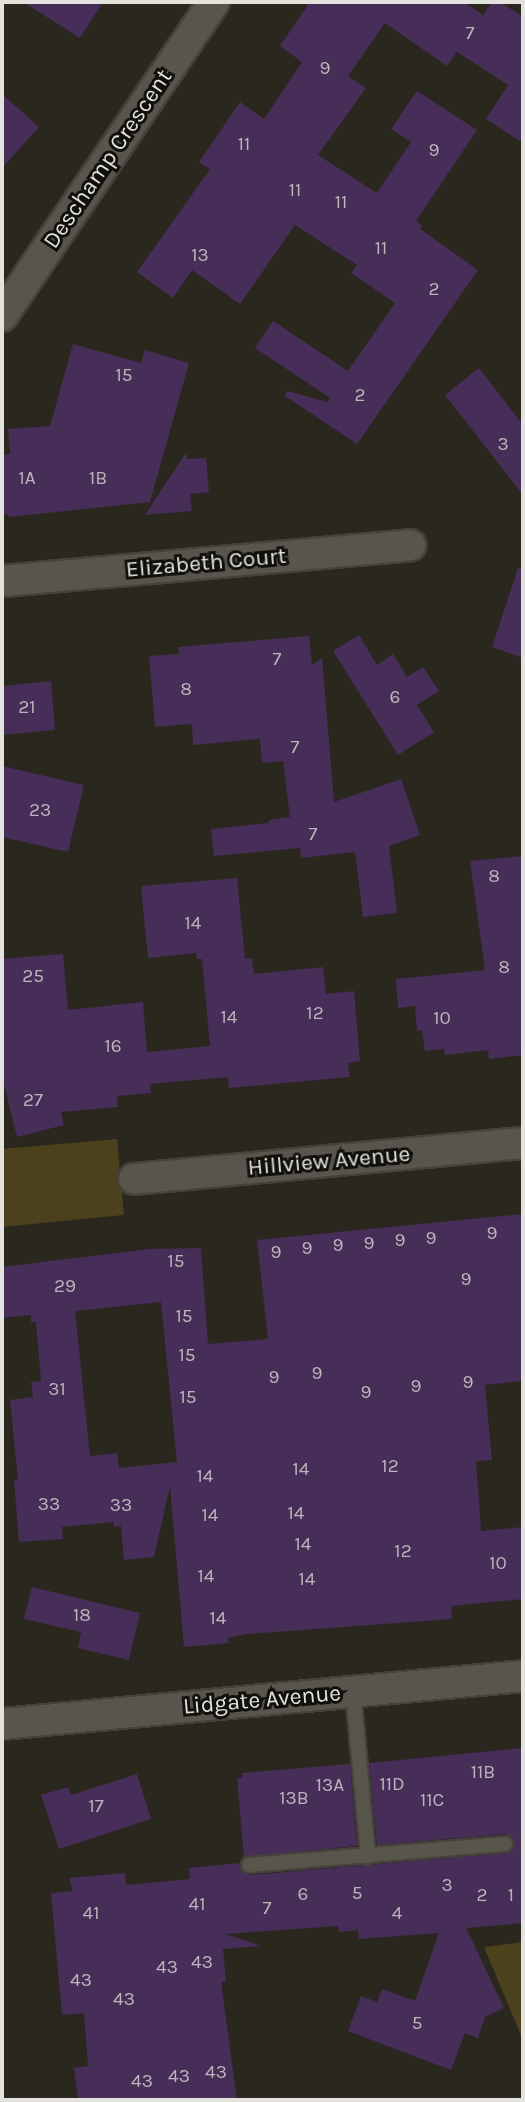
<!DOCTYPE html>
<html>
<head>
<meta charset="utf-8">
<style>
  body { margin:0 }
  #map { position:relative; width:525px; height:2102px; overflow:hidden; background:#2a271f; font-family:Karla,sans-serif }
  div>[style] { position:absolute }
  .green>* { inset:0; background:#4c411d }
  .building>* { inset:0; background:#472e58 }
  .roads { filter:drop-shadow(2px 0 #45423b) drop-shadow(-2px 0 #45423b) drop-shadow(0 2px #45423b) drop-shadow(0 -2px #45423b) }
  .lane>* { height:14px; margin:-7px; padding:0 7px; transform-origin:7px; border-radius:7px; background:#58564c }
  .street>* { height:30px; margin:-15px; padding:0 15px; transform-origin:15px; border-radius:15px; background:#58564c }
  span { translate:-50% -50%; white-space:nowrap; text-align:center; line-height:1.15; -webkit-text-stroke:6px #11100c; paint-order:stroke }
  .number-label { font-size:19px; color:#bdb5bc }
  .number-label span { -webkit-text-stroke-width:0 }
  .street-label { font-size:23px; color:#e4e2dd }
  .frame { position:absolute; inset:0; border:4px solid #e4e2dd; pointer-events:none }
</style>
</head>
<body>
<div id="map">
  <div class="green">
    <i style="clip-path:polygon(117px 1139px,124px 1215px,2px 1227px,2px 1149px)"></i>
    <i style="clip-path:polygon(523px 1942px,523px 2040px,484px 1947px)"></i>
  </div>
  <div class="building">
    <i style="clip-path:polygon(23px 2px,103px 2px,80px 38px)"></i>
    <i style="clip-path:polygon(310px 2px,464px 2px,483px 15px,492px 2px,500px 2px,523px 17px,523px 143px,486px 119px,508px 85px,457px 52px,447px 66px,385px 23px,348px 76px,366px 88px,318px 155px,377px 193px,411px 142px,391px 129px,417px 91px,477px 130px,416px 221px,422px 226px,420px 229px,478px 270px,357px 444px,285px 396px,287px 391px,327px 402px,330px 398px,255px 348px,273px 321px,348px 371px,395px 303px,351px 273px,357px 265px,295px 225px,240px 304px,192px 270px,173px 298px,137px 272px,210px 169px,199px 162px,240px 102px,264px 119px,302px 62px,280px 46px)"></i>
    <i style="clip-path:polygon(2px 94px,39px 127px,2px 168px)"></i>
    <i style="clip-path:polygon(73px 344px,141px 363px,145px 350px,189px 363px,150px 502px,9px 517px,8px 514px,2px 515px,2px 455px,10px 454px,8px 429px,50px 426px)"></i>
    <i style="clip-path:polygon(479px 368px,523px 425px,523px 495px,445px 395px)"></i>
    <i style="clip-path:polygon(186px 453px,187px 459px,206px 458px,209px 492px,190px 494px,192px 511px,145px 515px)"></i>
    <i style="clip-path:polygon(518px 568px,523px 569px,523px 658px,492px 647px)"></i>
    <i style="clip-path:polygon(359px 635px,377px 665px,393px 654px,407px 677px,423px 667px,439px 691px,417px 705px,434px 732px,398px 755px,333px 651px)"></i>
    <i style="clip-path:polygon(309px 636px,312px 665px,322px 658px,334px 802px,401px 779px,420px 835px,389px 846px,397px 913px,363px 917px,355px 852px,301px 858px,300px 848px,214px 856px,211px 829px,269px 823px,269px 820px,290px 817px,283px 761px,262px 763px,260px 739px,193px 745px,192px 724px,155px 727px,149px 656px,179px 654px,178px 647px)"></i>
    <i style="clip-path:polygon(51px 681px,55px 730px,2px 735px,2px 686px)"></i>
    <i style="clip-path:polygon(2px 766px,84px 785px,68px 852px,2px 837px)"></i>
    <i style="clip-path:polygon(523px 856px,523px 1055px,489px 1059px,488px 1050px,445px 1055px,444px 1049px,425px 1051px,422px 1030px,417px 1031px,415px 1006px,398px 1008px,396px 979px,485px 970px,470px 861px)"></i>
    <i style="clip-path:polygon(237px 878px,245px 959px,252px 958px,254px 974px,323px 967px,326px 994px,354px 991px,360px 1061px,348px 1063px,350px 1077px,229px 1088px,228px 1077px,150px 1084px,151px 1093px,117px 1096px,118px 1107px,61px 1112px,64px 1125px,17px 1137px,2px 1076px,2px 959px,63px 954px,68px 1010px,143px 1002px,147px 1052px,210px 1046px,202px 959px,197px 959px,196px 953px,148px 958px,141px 886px)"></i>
    <i style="clip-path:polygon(evenodd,523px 1214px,523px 1381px,485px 1385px,492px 1460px,476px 1461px,481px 1531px,523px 1527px,523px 1599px,451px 1606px,452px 1619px,247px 1634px,228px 1638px,229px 1643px,184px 1647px,170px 1486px,154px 1557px,124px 1560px,121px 1526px,114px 1527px,114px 1522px,62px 1527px,63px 1539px,19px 1542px,14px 1480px,18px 1480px,10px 1400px,33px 1397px,31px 1382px,41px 1381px,36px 1322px,31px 1322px,31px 1315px,2px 1318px,2px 1267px,149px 1249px,201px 1248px,208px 1344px,268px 1339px,257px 1240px,523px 1214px,161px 1302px,177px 1462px,119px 1468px,117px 1453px,90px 1456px,75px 1311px,161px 1302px)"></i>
    <i style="clip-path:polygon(32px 1587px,140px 1613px,129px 1660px,78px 1648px,81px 1632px,24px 1619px)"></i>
    <i style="clip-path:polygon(523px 1748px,523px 1923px,466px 1928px,504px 2008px,485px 2017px,478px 2038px,465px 2033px,451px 2070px,348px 2031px,361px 1996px,377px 2002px,382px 1989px,415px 2001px,439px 1933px,359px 1939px,358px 1930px,339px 1932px,338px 1926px,226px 1934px,261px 1946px,223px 1949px,226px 1981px,221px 1982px,237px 2100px,78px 2100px,74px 2068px,88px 2066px,84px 2013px,62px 2015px,51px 1893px,73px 1891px,69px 1878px,125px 1873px,126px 1885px,190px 1879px,189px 1868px,240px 1863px,242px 1871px,250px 1875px,506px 1853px,513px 1849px,514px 1843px,505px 1834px,377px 1845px,369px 1763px)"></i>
    <i style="clip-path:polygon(350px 1764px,357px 1846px,244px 1857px,237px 1778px,242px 1778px,242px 1773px)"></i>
    <i style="clip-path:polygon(137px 1774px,151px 1819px,59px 1849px,41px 1795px,68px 1787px,71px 1795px)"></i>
  </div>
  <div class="roads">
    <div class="lane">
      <i style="left:353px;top:1691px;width:166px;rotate:84.8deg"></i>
      <i style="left:249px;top:1865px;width:257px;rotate:-4.7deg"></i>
    </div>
    <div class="street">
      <i style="left:2px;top:316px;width:379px;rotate:-56deg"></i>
      <i style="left:2px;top:581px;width:410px;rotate:-5deg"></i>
      <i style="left:134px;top:1179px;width:391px;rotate:-5.3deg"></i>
      <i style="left:2px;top:1724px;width:523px;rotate:-5.26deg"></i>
    </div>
  </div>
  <div class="number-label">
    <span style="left:470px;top:34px">7</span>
    <span style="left:325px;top:69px">9</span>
    <span style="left:244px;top:145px">11</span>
    <span style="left:434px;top:151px">9</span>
    <span style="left:295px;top:191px">11</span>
    <span style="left:341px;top:203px">11</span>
    <span style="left:381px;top:249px">11</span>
    <span style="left:200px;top:256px">13</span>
    <span style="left:434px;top:290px">2</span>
    <span style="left:124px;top:376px">15</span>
    <span style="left:360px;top:396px">2</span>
    <span style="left:503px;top:445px">3</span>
    <span style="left:27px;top:479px">1A</span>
    <span style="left:98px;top:479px">1B</span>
    <span style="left:277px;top:660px">7</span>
    <span style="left:186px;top:690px">8</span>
    <span style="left:395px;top:698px">6</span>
    <span style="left:27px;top:708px">21</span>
    <span style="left:295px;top:748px">7</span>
    <span style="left:40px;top:811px">23</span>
    <span style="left:313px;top:835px">7</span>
    <span style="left:494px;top:877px">8</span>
    <span style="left:193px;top:924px">14</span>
    <span style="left:504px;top:968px">8</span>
    <span style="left:33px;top:977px">25</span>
    <span style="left:315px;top:1014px">12</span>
    <span style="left:229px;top:1018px">14</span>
    <span style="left:442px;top:1019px">10</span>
    <span style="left:113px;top:1047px">16</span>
    <span style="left:33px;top:1101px">27</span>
    <span style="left:492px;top:1234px">9</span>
    <span style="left:431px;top:1239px">9</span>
    <span style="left:400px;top:1241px">9</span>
    <span style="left:369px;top:1244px">9</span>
    <span style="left:338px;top:1246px">9</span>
    <span style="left:307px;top:1249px">9</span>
    <span style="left:276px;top:1253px">9</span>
    <span style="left:176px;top:1262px">15</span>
    <span style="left:466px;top:1280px">9</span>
    <span style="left:65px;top:1287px">29</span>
    <span style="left:184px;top:1317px">15</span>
    <span style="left:187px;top:1356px">15</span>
    <span style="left:317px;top:1374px">9</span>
    <span style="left:274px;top:1378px">9</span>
    <span style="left:468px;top:1383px">9</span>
    <span style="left:416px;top:1387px">9</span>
    <span style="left:57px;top:1390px">31</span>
    <span style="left:366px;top:1393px">9</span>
    <span style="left:188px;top:1398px">15</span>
    <span style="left:390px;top:1467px">12</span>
    <span style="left:301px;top:1470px">14</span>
    <span style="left:205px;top:1477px">14</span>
    <span style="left:49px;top:1505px">33</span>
    <span style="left:121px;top:1506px">33</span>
    <span style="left:296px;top:1514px">14</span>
    <span style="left:210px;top:1516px">14</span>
    <span style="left:303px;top:1545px">14</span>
    <span style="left:403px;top:1552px">12</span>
    <span style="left:498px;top:1564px">10</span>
    <span style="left:206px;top:1577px">14</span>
    <span style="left:307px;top:1580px">14</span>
    <span style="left:82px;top:1616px">18</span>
    <span style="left:218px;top:1619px">14</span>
    <span style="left:483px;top:1773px">11B</span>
    <span style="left:392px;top:1785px">11D</span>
    <span style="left:330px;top:1786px">13A</span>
    <span style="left:294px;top:1799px">13B</span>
    <span style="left:432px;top:1801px">11C</span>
    <span style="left:96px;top:1807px">17</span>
    <span style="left:447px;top:1886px">3</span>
    <span style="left:357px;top:1894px">5</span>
    <span style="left:303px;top:1895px">6</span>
    <span style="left:482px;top:1896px">2</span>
    <span style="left:511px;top:1896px">1</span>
    <span style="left:197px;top:1905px">41</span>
    <span style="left:267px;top:1909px">7</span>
    <span style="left:91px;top:1914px">41</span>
    <span style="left:397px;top:1914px">4</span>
    <span style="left:202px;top:1963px">43</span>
    <span style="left:167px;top:1968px">43</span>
    <span style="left:81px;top:1981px">43</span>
    <span style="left:124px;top:2000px">43</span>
    <span style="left:417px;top:2024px">5</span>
    <span style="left:216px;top:2073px">43</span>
    <span style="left:179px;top:2077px">43</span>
    <span style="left:142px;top:2082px">43</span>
  </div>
  <div class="street-label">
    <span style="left:108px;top:159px;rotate:-56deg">Deschamp Crescent</span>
    <span style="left:206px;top:563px;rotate:-5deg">Elizabeth Court</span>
    <span style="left:329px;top:1161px;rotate:-5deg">Hillview Avenue</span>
    <span style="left:262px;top:1700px;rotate:-5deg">Lidgate Avenue</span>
  </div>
  <div class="frame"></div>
</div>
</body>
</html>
